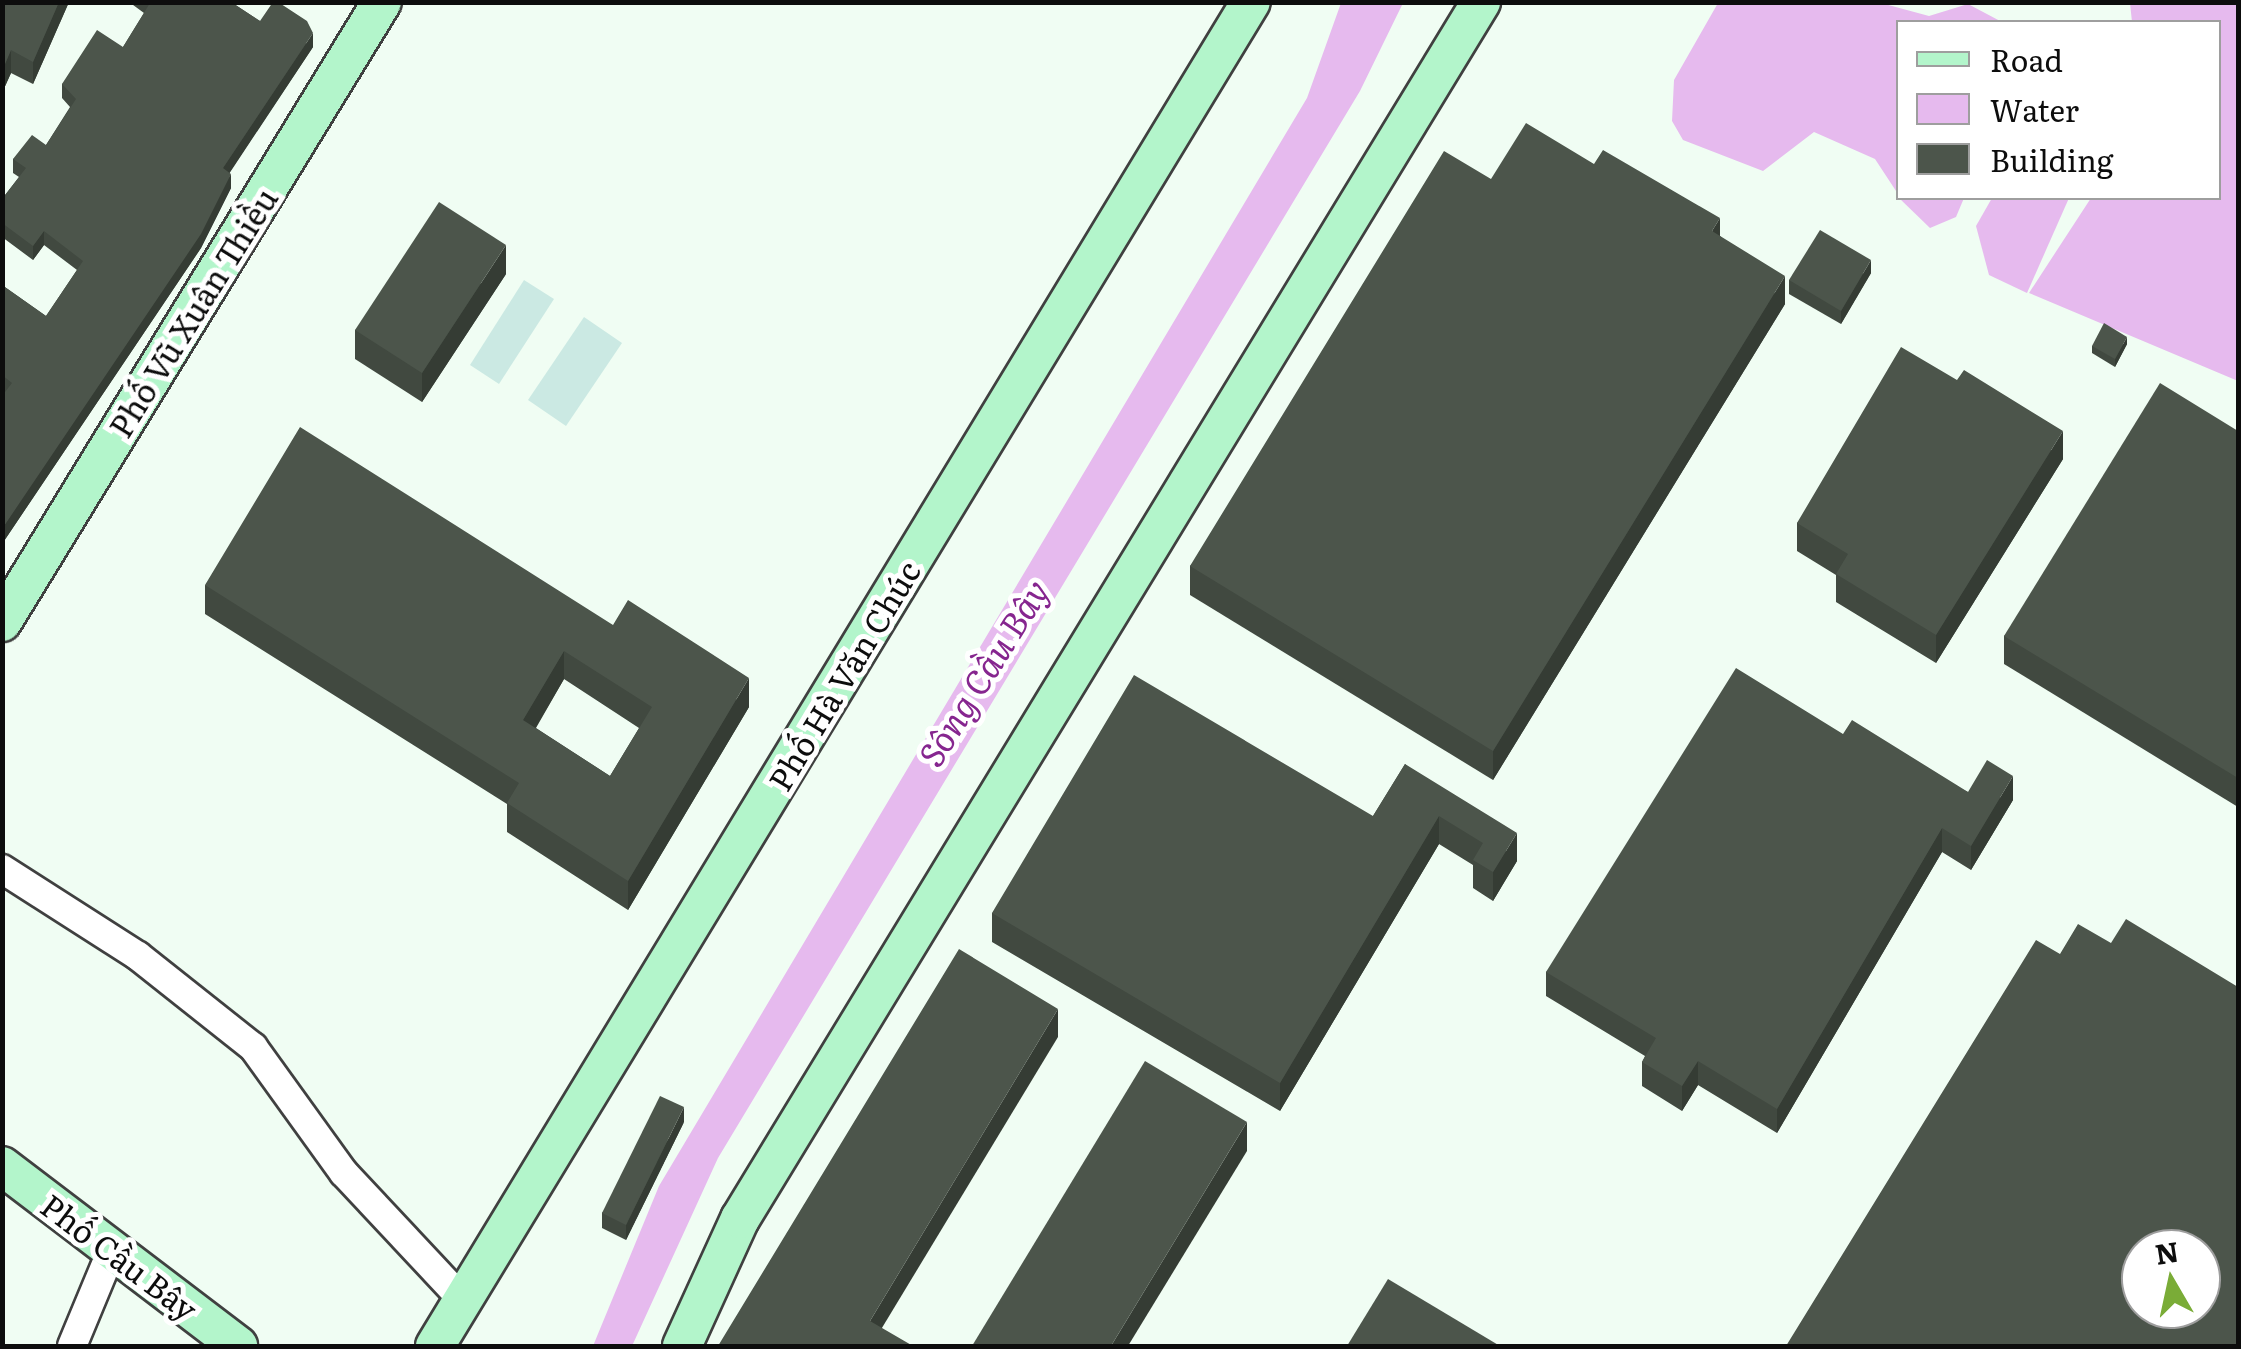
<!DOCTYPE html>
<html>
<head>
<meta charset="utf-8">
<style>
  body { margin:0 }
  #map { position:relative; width:2241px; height:1349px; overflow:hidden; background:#f0fdf3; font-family:Literata,serif }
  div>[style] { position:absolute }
  .pitch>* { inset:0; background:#cbe9e3 }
  .water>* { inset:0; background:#e6baee }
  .roads { filter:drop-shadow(2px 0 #404040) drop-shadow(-2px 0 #404040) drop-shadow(0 2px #404040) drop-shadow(0 -2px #404040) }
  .street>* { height:28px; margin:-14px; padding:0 14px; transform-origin:14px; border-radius:14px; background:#fff }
  .secondary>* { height:38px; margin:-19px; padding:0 19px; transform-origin:19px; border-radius:19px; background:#b3f5cb }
  .wall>* { inset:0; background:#414940 }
  .shaded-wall>* { inset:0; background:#353c34 }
  .building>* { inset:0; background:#4c554b }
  span { translate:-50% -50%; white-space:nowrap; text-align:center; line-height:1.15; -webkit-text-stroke:10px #fff; paint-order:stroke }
  .street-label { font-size:32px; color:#0d0d0d }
  .water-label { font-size:35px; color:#86268f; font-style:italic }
  .frame { position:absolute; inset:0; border:5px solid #0d0d0d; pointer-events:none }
  .legend { position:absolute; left:1896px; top:20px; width:325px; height:180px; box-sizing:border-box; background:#fff; border:2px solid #9e9e9e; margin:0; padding:12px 18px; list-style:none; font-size:30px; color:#0d0d0d }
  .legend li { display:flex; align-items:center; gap:20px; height:50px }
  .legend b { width:50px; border:2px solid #9e9e9e }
  .north { position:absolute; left:2121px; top:1229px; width:100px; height:100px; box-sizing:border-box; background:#fff; border:2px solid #9e9e9e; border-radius:50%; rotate:351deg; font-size:28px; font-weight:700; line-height:40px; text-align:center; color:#0d0d0d }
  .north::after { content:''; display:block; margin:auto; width:35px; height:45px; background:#7aac37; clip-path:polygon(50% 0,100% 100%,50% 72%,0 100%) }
</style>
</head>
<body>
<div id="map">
  <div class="pitch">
    <i style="clip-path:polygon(524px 280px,554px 299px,499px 384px,470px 365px)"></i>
    <i style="clip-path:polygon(584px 317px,622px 343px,566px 426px,528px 400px)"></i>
  </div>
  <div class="water">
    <i style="clip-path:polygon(1341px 3px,1403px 3px,1360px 91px,718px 1158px,632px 1346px,593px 1346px,659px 1186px,1307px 98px)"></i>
    <i style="clip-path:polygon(1718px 3px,1881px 3px,1929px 16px,1968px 4px,2002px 22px,1898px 22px,1898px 194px,1875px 159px,1814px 132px,1763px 171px,1683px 140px,1672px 121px,1674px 80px)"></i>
    <i style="clip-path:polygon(2130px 3px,2238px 3px,2238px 381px,2029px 293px,2091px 198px,2218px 198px,2218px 22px,2132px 22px)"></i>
    <i style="clip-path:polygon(1899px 198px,1964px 198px,1956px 217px,1930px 228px)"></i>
    <i style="clip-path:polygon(1992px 198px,2069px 198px,2027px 293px,1989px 275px,1976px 226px)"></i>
  </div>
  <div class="roads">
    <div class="street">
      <i style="left:2px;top:869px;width:161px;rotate:32.6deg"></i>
      <i style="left:138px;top:956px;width:147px;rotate:38.4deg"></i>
      <i style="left:253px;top:1047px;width:155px;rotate:54.2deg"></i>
      <i style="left:344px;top:1173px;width:174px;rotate:46.9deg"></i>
      <i style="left:72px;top:1346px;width:104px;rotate:-67.4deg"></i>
    </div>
    <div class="secondary">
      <i style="left:2px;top:622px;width:727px;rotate:-58.5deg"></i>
      <i style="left:2px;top:1166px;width:297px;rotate:37.3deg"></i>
      <i style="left:435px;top:1346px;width:1572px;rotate:-58.74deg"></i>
      <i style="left:682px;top:1346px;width:140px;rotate:-65.5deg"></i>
      <i style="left:740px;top:1219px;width:1425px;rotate:-58.66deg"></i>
    </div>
  </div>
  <div class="wall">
    <i style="clip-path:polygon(2px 2px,69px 2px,33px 84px,11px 73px,2px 93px)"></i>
    <i style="clip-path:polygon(129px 2px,231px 2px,260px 21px,313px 47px,229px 173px,231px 188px,201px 248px,2px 544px,2px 396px,5px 392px,2px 390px,2px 285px,46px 316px,77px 270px,44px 245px,33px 260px,2px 237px,2px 199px,19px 177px,13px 173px,13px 159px,46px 145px,70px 107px,62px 98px,62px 84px,123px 47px,144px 13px)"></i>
    <i style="clip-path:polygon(1594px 164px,1720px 236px,1785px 304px,1493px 780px,1190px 595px,1190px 566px)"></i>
    <i style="clip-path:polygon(1871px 273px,1841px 324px,1789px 294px,1789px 280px)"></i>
    <i style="clip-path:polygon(506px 274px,422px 402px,355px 359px,355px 330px)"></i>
    <i style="clip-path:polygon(2127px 344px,2115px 367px,2092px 353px,2092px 346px)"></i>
    <i style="clip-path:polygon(1957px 380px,2063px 459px,1936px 663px,1836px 602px,1836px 575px,1797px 551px,1797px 523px)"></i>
    <i style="clip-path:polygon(2238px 431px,2238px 807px,2004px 664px,2004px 636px)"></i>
    <i style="clip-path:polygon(evenodd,205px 585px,613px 625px,749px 707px,628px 910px,507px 832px,507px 804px,205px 614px,205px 585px,564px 679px,639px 728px,610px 776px,536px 728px,564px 679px)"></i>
    <i style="clip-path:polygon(1843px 734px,1968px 792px,2013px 800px,1971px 870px,1942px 852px,1777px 1133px,1698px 1085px,1682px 1111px,1642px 1086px,1642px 1062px,1645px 1056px,1546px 996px,1546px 972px)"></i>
    <i style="clip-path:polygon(1405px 764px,1517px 861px,1493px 901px,1473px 888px,1473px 865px,1439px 844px,1280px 1111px,992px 942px,992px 913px,1373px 816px)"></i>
    <i style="clip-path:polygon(684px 1122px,626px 1240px,602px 1228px,602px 1213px)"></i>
  </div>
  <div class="shaded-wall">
    <i style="clip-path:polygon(59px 2px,69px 2px,33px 84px,33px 62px)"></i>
    <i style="clip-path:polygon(313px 33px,313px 47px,223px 183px,223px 168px)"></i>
    <i style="clip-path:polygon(11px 50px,11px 73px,2px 93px,2px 71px)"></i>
    <i style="clip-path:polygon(231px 174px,231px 188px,201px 248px,2px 544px,2px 529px)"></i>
    <i style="clip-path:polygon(1720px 218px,1720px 247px,1712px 231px)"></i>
    <i style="clip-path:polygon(44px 231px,44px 245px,33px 260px,33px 246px)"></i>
    <i style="clip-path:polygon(506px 245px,506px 274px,422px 402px,422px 373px)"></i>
    <i style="clip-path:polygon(1871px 260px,1871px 273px,1841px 324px,1841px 311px)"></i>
    <i style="clip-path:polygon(1785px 276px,1785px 304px,1493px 780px,1493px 751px)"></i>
    <i style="clip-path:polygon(2127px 337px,2127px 344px,2115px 367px,2115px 359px)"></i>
    <i style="clip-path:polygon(2063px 431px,2063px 459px,1936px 663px,1936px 635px)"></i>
    <i style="clip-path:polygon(564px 651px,564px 679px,523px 749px,523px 720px)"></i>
    <i style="clip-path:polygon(749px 678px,749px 707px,628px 910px,628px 881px)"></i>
    <i style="clip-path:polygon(2013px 776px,2013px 800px,1971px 870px,1971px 846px)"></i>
    <i style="clip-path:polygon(1439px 816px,1439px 844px,1280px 1111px,1280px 1083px)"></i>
    <i style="clip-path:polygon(1942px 828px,1942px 852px,1777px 1133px,1777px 1109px)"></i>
    <i style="clip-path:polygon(1517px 833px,1517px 861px,1493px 901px,1493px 872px)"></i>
    <i style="clip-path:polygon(1058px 1009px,1058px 1037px,871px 1346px,870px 1321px)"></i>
    <i style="clip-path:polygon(1698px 1061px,1698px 1085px,1682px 1111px,1682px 1086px)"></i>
    <i style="clip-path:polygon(684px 1107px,684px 1122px,626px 1240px,626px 1225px)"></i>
    <i style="clip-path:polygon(1247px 1122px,1247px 1151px,1128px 1346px,1111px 1346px)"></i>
  </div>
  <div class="building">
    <i style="clip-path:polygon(2px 2px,59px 2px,33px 62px,11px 50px,2px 71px)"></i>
    <i style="clip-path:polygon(149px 2px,231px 2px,260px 21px,273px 2px,278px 2px,307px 21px,313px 33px,223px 168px,231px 174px,201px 234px,2px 529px,2px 396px,12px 383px,2px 375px,2px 285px,46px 316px,83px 261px,44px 231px,33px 246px,2px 223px,2px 199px,26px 168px,13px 159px,32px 135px,46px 145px,76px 99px,62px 84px,97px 30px,123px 47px,150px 3px)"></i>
    <i style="clip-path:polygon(1526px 123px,1594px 164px,1603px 150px,1720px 218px,1712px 231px,1785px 276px,1493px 751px,1190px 566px,1444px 151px,1491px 179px)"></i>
    <i style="clip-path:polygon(439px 202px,506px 245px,422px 373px,355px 330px)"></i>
    <i style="clip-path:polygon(1820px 230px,1871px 260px,1841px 311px,1789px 280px)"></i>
    <i style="clip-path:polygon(2104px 323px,2127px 337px,2115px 359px,2092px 346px)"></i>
    <i style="clip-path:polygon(1901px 347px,1957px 380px,1964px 370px,2063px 431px,1936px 635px,1836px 574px,1848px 554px,1797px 523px)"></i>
    <i style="clip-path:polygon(2160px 383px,2238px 431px,2238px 778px,2004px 636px)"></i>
    <i style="clip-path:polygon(evenodd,300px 427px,613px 625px,628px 600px,749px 678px,628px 881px,507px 803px,519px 783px,205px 585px,300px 427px,564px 651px,652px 707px,610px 776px,523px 720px,564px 651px)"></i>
    <i style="clip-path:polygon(1736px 668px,1843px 734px,1852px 720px,1968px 792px,1987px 760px,2013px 776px,1971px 846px,1942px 828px,1777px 1109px,1698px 1061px,1682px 1086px,1642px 1062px,1656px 1038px,1546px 972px)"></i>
    <i style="clip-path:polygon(1134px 675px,1373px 816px,1405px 764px,1517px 833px,1493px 872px,1473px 860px,1483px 843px,1439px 816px,1280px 1083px,992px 913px)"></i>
    <i style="clip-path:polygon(evenodd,2126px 919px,2238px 987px,2238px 1346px,1786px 1346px,2036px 940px,2060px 954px,2078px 924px,2111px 943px,2126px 919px,2141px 1249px,2201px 1249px,2201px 1309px,2141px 1309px,2141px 1249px)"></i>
    <i style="clip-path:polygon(959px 949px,1058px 1009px,870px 1321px,913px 1346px,718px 1346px)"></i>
    <i style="clip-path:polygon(1145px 1061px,1247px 1122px,1111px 1346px,972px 1346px)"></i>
    <i style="clip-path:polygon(660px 1096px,684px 1107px,626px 1225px,602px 1213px)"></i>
    <i style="clip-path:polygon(1388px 1279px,1500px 1346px,1347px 1346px)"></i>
  </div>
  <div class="street-label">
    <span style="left:192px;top:312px;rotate:-58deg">Phố Vũ Xuân Thiều</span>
    <span style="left:843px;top:675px;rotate:-59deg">Phố Hà Văn Chúc</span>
    <span style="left:120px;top:1256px;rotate:37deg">Phố Cầu Bây</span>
  </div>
  <div class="water-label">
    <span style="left:982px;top:672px;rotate:-58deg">Sông Cầu Bây</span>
  </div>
  <div class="frame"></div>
  <ul class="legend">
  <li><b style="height:12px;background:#b3f5cb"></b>Road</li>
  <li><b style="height:28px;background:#e6baee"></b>Water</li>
  <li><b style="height:28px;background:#4c554b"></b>Building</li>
  </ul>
  <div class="north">N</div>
</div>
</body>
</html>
